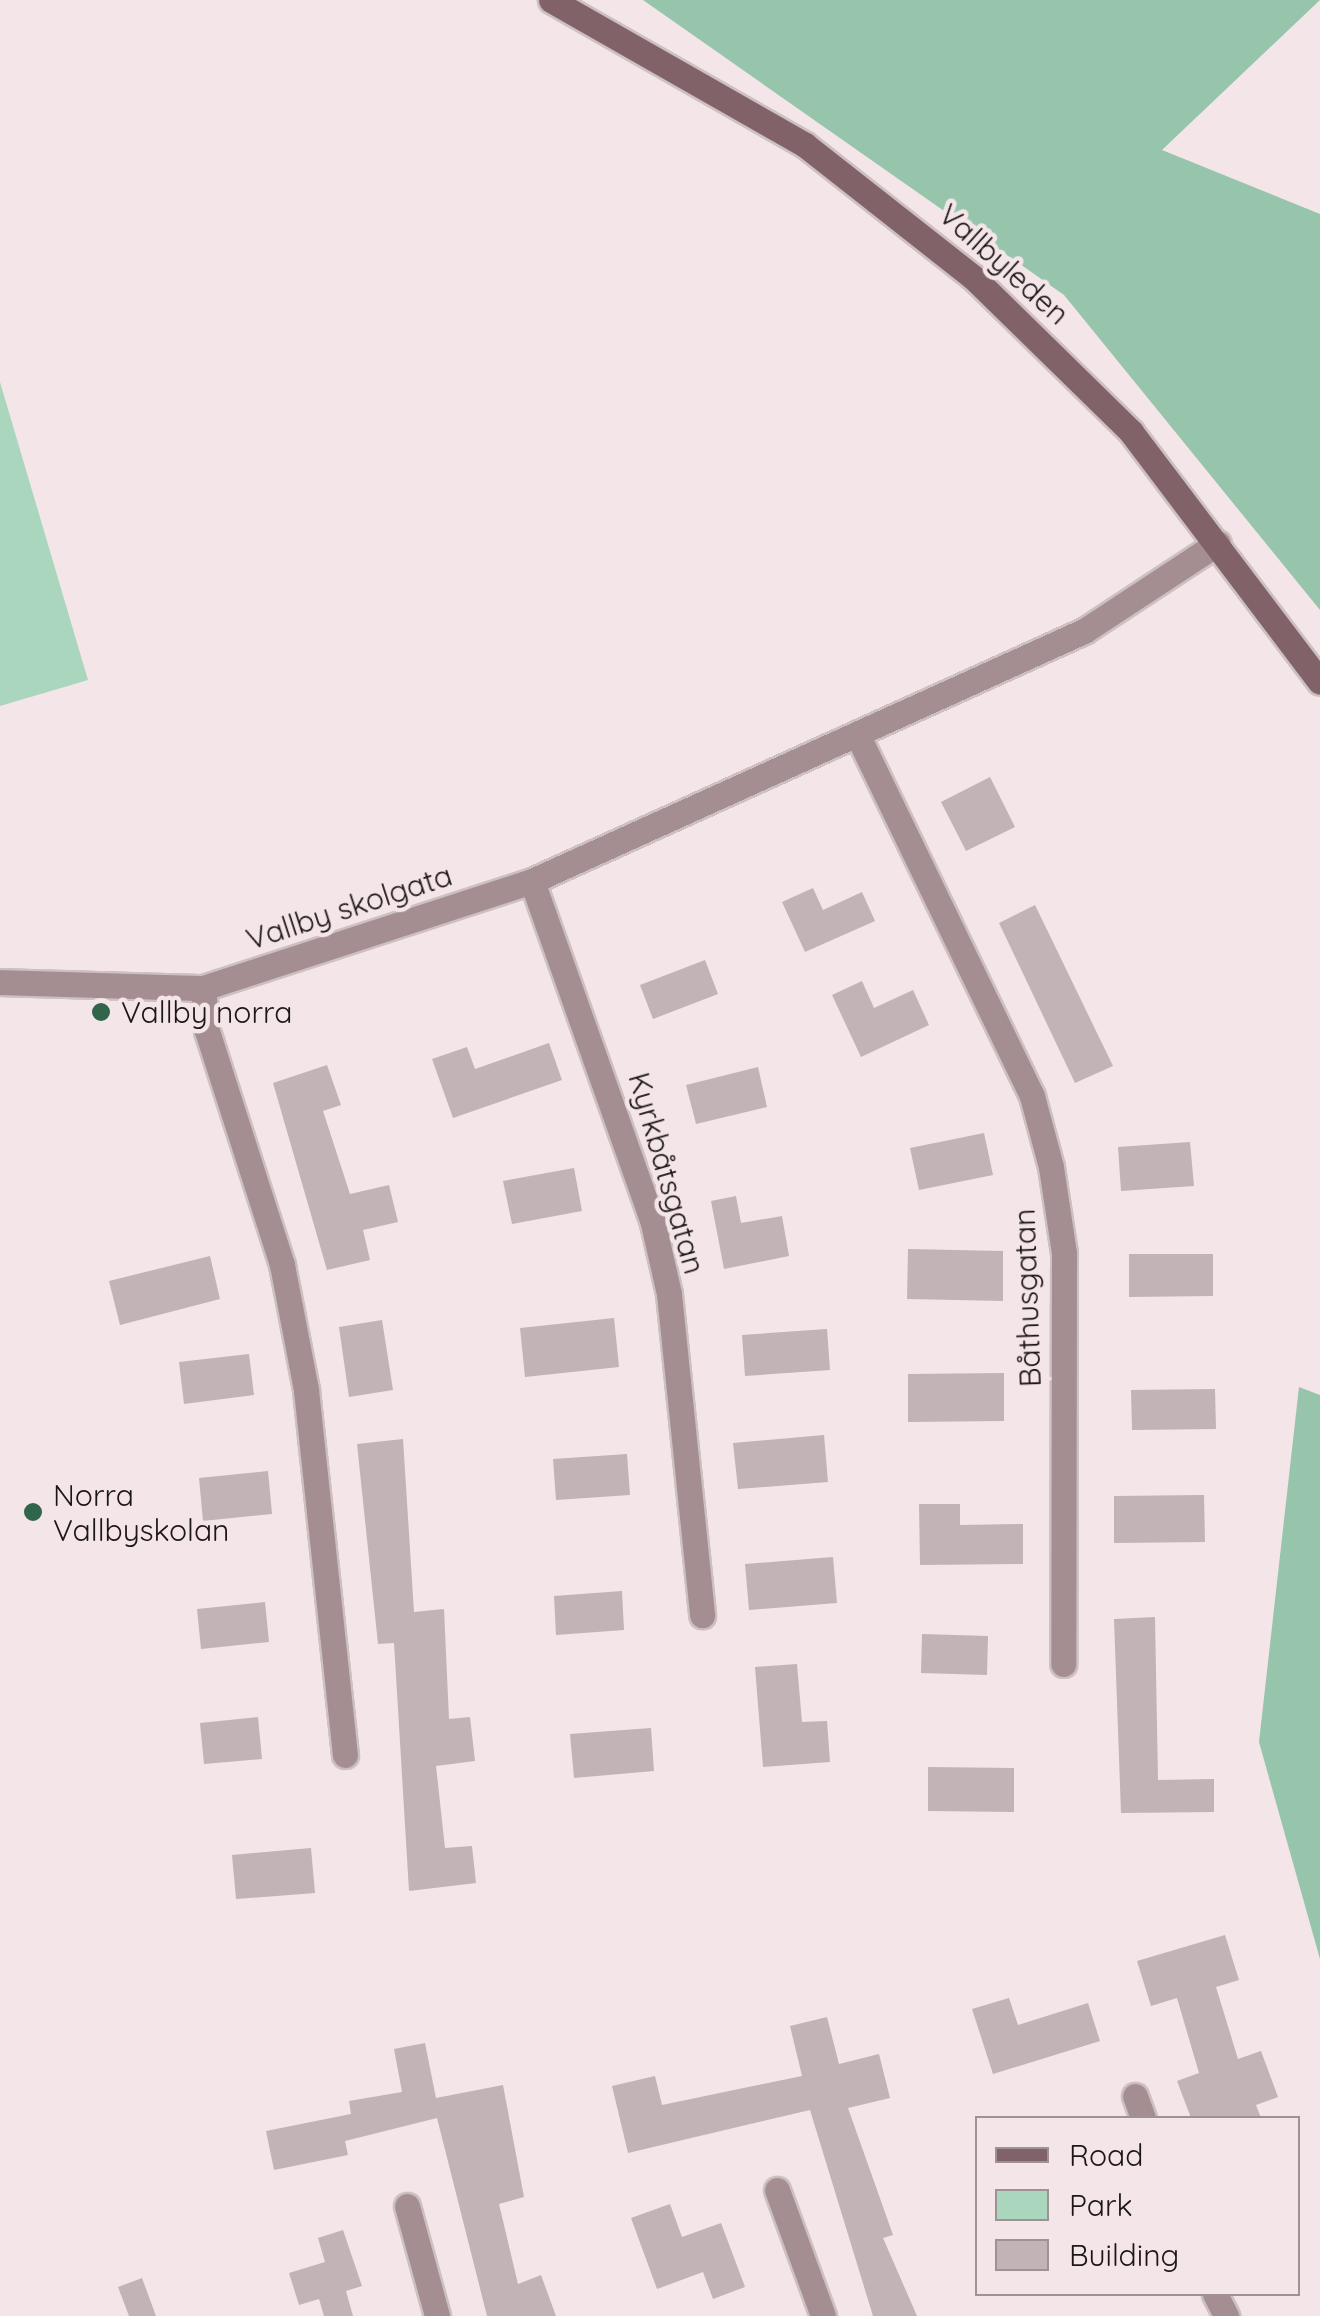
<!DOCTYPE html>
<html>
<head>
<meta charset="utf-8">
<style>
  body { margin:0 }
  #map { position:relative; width:1320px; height:2316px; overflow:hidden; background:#f4e5e8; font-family:Quicksand,sans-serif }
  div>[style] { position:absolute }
  .green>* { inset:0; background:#a9d6bd }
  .forest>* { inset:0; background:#96c5ab }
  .building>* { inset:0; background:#c2b3b6 }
  .roads { filter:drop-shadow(2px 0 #cdc0c2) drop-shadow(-2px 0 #cdc0c2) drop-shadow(0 2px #cdc0c2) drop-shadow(0 -2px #cdc0c2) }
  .street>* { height:25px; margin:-12.5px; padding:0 12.5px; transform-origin:12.5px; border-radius:12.5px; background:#a48e92 }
  .secondary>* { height:25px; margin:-12.5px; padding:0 12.5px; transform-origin:12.5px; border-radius:12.5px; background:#816268 }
  .dots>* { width:28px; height:28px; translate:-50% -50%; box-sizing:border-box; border:5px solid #f4e5e8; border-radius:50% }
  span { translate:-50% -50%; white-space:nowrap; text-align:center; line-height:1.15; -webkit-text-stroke:9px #f4e5e8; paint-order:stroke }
  .street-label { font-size:30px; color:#1b1617 }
  .poi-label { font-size:30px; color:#1b1617 }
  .left { translate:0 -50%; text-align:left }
  .legend { position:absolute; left:975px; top:2116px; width:325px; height:180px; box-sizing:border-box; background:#f4e5e8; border:2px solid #9d9294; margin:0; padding:12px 18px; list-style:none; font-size:30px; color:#1b1617 }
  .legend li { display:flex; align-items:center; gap:20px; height:50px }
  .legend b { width:50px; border:2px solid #9d9294 }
</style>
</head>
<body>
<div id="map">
  <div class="green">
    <i style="clip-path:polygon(0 382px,88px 680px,0 706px)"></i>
  </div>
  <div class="forest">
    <i style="clip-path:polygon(643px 0,1320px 0,1162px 150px,1320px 214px,1320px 610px,1064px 295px)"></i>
    <i style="clip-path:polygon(1299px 1387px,1320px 1395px,1320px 1959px,1259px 1742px)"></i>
  </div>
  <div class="building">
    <i style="clip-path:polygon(990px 777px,1015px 827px,966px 851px,941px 802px)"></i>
    <i style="clip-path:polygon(813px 888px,823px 910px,862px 892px,875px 921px,805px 952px,782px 902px)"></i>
    <i style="clip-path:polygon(1035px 905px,1113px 1066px,1075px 1083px,999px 923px)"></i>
    <i style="clip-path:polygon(705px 960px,718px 994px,653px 1019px,640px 985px)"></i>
    <i style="clip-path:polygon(862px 981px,874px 1008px,913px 990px,929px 1025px,861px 1057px,832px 995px)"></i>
    <i style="clip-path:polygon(549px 1043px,562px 1080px,453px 1118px,432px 1059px,467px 1047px,475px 1069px)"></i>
    <i style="clip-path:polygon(327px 1065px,341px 1105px,323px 1111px,350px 1194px,389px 1185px,398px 1222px,363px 1230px,370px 1260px,327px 1270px,273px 1083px)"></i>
    <i style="clip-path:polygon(758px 1067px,767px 1107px,696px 1124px,686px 1085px)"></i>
    <i style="clip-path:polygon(984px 1133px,993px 1175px,919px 1190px,910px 1148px)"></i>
    <i style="clip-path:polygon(1190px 1142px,1194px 1186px,1121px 1191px,1118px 1147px)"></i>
    <i style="clip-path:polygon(574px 1168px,582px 1211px,512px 1224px,503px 1181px)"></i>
    <i style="clip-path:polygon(736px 1196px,741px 1223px,782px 1216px,789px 1256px,724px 1269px,711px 1201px)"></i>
    <i style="clip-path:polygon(908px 1249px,1003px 1251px,1003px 1301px,907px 1299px)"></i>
    <i style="clip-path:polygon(1129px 1254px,1213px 1254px,1213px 1296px,1129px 1297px)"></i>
    <i style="clip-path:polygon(210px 1256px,220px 1299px,120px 1325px,109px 1281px)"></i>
    <i style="clip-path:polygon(614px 1318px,619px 1367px,525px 1377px,520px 1328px)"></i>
    <i style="clip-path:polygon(382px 1320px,393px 1390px,349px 1397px,339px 1327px)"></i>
    <i style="clip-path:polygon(827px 1329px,830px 1370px,745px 1376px,742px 1335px)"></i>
    <i style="clip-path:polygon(249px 1354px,254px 1395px,184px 1404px,179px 1362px)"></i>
    <i style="clip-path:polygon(1004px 1373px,1004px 1421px,908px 1422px,908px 1374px)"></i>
    <i style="clip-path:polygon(1215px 1389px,1216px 1429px,1132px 1430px,1131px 1390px)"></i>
    <i style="clip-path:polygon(824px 1435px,828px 1482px,738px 1489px,733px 1443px)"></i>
    <i style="clip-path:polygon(403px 1439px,414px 1612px,444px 1609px,449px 1719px,470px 1717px,475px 1761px,436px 1766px,445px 1848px,472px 1846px,476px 1883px,409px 1891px,394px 1643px,378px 1644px,357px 1444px)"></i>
    <i style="clip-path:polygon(627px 1454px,630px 1495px,556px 1500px,553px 1459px)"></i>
    <i style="clip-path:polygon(268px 1471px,272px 1514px,203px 1521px,199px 1478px)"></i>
    <i style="clip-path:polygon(1204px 1495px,1205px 1542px,1114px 1543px,1114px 1496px)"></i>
    <i style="clip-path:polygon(919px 1504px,960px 1504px,960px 1525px,1023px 1524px,1023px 1564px,920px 1565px)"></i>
    <i style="clip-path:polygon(833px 1557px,837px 1603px,749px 1610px,745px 1564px)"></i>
    <i style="clip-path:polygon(622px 1591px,624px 1630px,556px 1635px,554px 1596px)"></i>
    <i style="clip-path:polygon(265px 1602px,269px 1642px,201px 1649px,197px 1609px)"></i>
    <i style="clip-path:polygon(1155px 1617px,1158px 1780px,1214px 1779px,1214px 1812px,1121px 1813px,1114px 1619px)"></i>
    <i style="clip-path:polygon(922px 1634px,988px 1636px,987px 1675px,921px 1673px)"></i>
    <i style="clip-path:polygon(797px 1664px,802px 1722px,827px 1721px,830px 1762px,763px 1767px,755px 1667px)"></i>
    <i style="clip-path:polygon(258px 1717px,262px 1759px,204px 1764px,200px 1723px)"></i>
    <i style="clip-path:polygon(651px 1728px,654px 1771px,574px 1778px,570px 1734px)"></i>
    <i style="clip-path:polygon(928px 1767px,1014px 1768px,1014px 1812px,928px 1811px)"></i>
    <i style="clip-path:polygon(311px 1848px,315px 1893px,236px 1899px,232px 1855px)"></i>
    <i style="clip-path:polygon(1225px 1935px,1239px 1980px,1216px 1987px,1238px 2059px,1261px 2051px,1278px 2097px,1256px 2105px,1261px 2118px,1191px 2118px,1177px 2081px,1199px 2073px,1177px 1998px,1151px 2006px,1137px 1961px)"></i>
    <i style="clip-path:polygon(1009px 1998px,1018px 2025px,1088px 2003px,1100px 2041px,993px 2074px,972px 2009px)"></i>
    <i style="clip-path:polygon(827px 2017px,839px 2064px,879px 2054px,890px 2098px,848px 2108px,893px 2235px,883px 2238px,917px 2316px,873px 2316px,810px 2110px,628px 2153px,612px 2086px,655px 2076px,662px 2105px,802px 2076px,790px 2026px)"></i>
    <i style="clip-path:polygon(425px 2043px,436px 2098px,503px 2085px,524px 2197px,499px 2204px,518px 2284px,541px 2275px,556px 2316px,487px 2316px,437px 2118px,345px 2141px,348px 2155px,274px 2170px,266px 2131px,351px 2114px,349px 2101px,402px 2092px,394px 2049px)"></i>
    <i style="clip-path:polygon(670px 2204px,682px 2237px,721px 2223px,745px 2287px,713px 2299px,703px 2272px,657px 2289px,631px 2218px)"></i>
    <i style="clip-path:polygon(343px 2230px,362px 2286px,346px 2291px,353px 2316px,324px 2316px,319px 2299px,299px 2305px,289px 2273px,325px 2262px,318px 2238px)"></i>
    <i style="clip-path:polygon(142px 2278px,156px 2316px,129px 2316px,118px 2287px)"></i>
  </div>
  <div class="roads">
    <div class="street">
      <i style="left:857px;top:734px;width:402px;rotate:64.2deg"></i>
      <i style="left:1032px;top:1096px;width:73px;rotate:75deg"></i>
      <i style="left:1051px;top:1167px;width:87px;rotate:81.4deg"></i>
      <i style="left:1064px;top:1253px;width:411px;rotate:90.1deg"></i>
      <i style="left:532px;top:881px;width:359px;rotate:70.5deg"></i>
      <i style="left:652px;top:1219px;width:77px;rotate:77.2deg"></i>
      <i style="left:669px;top:1294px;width:323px;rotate:84.1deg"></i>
      <i style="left:0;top:982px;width:203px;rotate:1.7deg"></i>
      <i style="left:203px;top:988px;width:346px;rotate:-18deg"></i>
      <i style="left:532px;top:881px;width:606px;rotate:-24.37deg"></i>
      <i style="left:1084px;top:631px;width:160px;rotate:-33.3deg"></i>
      <i style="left:203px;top:988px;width:43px;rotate:84.7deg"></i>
      <i style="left:207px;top:1031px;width:246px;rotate:72.2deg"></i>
      <i style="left:282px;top:1265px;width:127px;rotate:79.1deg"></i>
      <i style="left:306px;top:1390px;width:367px;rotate:83.9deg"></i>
      <i style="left:1135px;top:2096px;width:23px;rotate:70deg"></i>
      <i style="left:777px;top:2190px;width:134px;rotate:69.9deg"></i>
      <i style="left:407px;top:2206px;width:114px;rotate:74.7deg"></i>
      <i style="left:1215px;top:2294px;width:25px;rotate:63deg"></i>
    </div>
    <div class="secondary">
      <i style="left:551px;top:0;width:292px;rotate:29.7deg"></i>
      <i style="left:805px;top:145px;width:215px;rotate:38.2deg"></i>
      <i style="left:974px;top:278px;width:220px;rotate:44.4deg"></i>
      <i style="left:1131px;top:432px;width:313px;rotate:52.9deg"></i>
    </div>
  </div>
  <div class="dots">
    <i style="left:101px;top:1012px;background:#30654b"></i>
    <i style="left:33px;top:1512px;background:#30654b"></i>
  </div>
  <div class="street-label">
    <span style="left:1004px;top:264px;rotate:42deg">Vallbyleden</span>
    <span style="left:349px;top:907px;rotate:-18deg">Vallby skolgata</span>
    <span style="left:667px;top:1173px;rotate:74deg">Kyrkbåtsgatan</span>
    <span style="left:1027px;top:1298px;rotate:-92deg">Båthusgatan</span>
  </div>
  <div class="poi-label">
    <span class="left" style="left:121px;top:1012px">Vallby norra</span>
    <span class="left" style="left:53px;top:1512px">Norra<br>Vallbyskolan</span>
  </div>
  <ul class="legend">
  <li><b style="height:12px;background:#816268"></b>Road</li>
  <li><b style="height:28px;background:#a9d6bd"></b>Park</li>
  <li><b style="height:28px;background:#c2b3b6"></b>Building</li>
  </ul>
</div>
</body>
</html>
